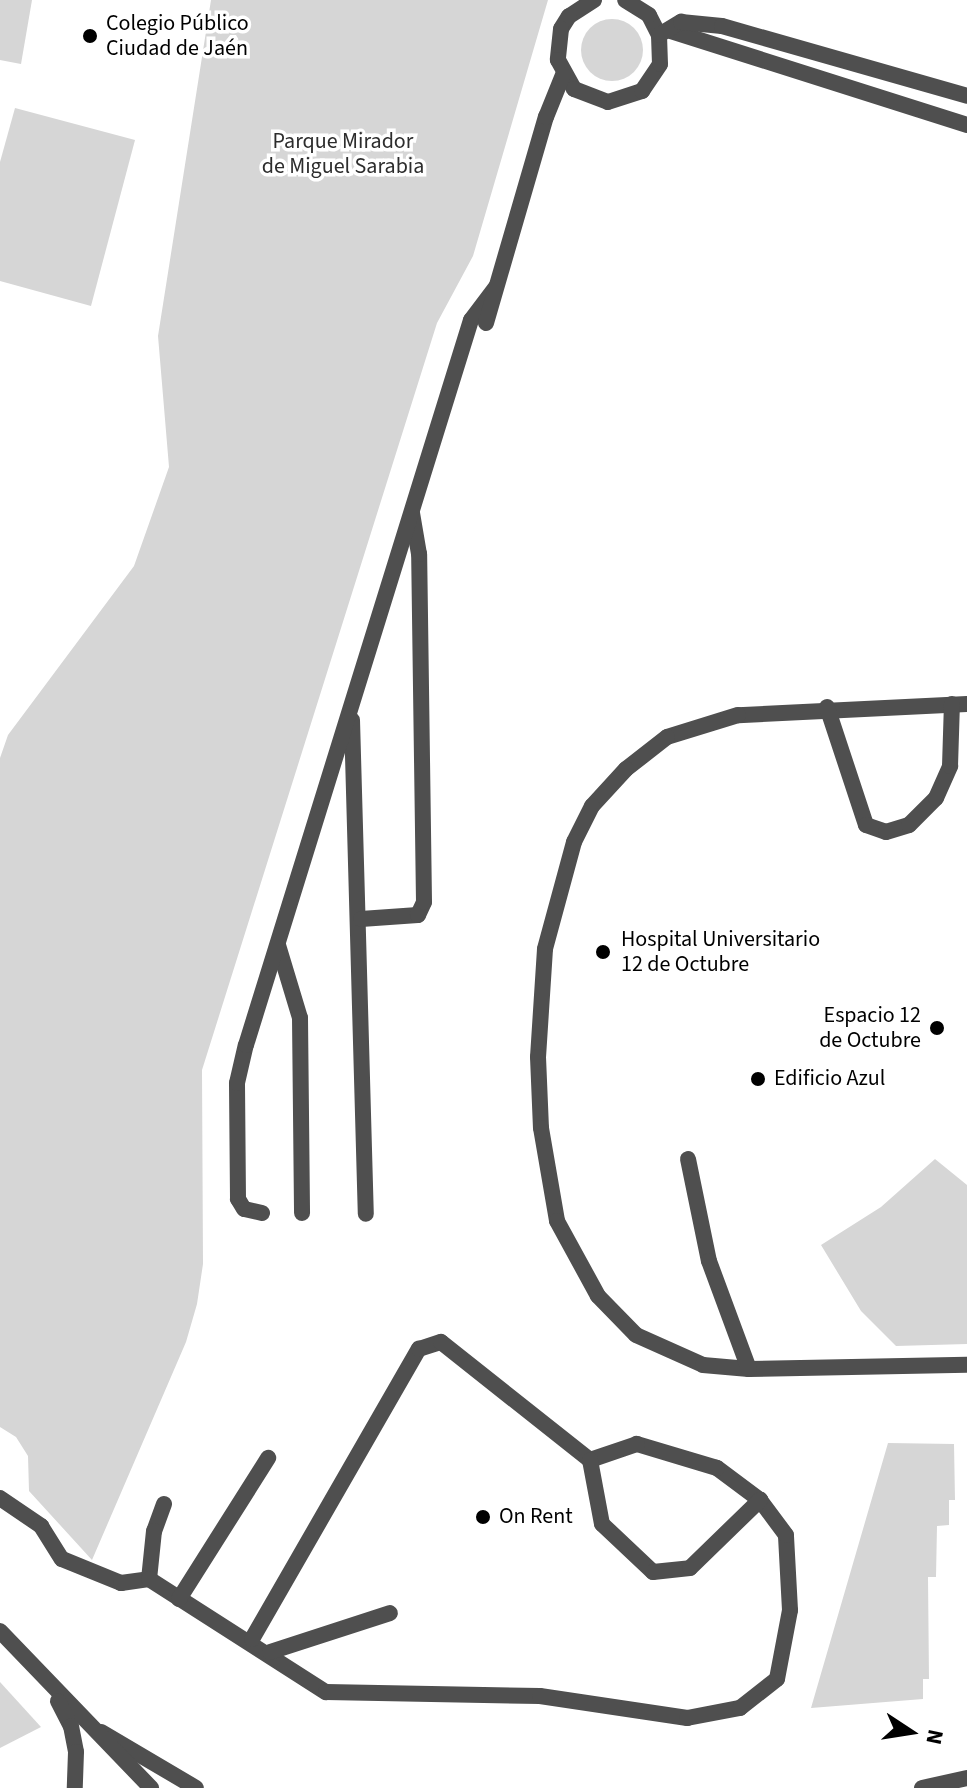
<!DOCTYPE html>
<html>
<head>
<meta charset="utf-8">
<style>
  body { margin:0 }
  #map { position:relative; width:967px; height:1788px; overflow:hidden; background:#fff; font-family:"Source Sans 3",sans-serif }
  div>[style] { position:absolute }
  .green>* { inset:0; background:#d6d6d6 }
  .round { border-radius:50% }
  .service>* { height:16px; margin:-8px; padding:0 8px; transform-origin:8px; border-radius:8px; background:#4f4f4f }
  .minor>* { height:16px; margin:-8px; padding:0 8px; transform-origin:8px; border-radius:8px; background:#4f4f4f }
  .tertiary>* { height:16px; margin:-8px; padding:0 8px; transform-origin:8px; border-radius:8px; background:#4f4f4f }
  .dots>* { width:22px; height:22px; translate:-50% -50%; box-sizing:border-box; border:4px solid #fff; border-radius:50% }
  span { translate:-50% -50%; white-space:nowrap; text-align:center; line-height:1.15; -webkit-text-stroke:7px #fff; paint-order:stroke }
  .poi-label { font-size:22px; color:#000 }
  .left { translate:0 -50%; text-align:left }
  .right { translate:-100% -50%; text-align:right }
  .park-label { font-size:22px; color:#2d2d2d }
  .north { position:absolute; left:871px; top:1692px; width:80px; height:80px; -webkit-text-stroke:6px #fff; paint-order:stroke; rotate:102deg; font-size:22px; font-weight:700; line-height:32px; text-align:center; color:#000 }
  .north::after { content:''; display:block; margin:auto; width:28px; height:36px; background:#000; clip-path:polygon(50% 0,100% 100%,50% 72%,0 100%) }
</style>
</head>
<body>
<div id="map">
  <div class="green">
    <i style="clip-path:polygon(0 0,32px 0,21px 64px,0 60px)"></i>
    <i style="clip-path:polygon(211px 0,548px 0,473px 256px,437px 323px,202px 1070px,203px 1264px,197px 1304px,186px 1342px,92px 1560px,29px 1491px,28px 1456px,16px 1437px,0 1427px,0 758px,8px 735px,134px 566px,169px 467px,158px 336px)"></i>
    <i class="round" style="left:581px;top:19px;width:62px;height:62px"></i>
    <i style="clip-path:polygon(15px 108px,135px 140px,91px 306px,0 281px,0 162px)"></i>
    <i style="clip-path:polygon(935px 1159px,967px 1185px,967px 1344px,896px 1346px,861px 1311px,821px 1245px,881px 1207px)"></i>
    <i style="clip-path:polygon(888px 1443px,954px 1444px,955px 1500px,949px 1500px,949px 1525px,937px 1526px,936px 1577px,928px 1577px,929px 1679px,923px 1679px,923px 1699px,811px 1708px)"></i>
    <i style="clip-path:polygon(0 1682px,41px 1727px,0 1748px)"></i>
  </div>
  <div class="service">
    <i style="left:967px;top:704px;width:229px;rotate:177.2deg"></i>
    <i style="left:738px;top:715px;width:74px;rotate:162.8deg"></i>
    <i style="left:667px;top:737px;width:52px;rotate:142deg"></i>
    <i style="left:626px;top:769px;width:50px;rotate:132.6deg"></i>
    <i style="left:592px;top:806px;width:40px;rotate:116.6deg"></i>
    <i style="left:574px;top:842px;width:111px;rotate:105.2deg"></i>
    <i style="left:545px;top:949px;width:108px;rotate:93.7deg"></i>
    <i style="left:538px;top:1057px;width:71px;rotate:87.6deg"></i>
    <i style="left:541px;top:1128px;width:94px;rotate:80.2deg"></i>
    <i style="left:557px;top:1221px;width:85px;rotate:61.3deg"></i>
    <i style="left:598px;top:1296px;width:54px;rotate:45.7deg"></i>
    <i style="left:636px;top:1335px;width:73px;rotate:24.1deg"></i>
    <i style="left:703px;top:1365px;width:46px;rotate:5deg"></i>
    <i style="left:749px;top:1369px;width:218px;rotate:-1.1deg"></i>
    <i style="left:827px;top:707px;width:124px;rotate:71.7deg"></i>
    <i style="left:866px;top:825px;width:21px;rotate:19deg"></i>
    <i style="left:886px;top:832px;width:24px;rotate:-17deg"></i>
    <i style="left:909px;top:825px;width:38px;rotate:-45deg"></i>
    <i style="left:936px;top:798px;width:35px;rotate:-66deg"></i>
    <i style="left:950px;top:766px;width:62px;rotate:-88.2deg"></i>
    <i style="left:352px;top:720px;width:494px;rotate:88.4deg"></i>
    <i style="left:361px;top:919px;width:57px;rotate:-4deg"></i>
    <i style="left:418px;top:915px;width:14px;rotate:-65deg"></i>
    <i style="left:424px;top:902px;width:348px;rotate:-90.8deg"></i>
    <i style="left:419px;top:554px;width:42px;rotate:-99.7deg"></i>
    <i style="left:278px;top:945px;width:76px;rotate:73.2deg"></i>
    <i style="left:300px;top:1018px;width:195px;rotate:89.4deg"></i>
    <i style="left:688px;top:1159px;width:104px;rotate:78.4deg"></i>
    <i style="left:709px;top:1261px;width:115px;rotate:69.7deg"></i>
    <i style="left:262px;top:1213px;width:18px;rotate:-167deg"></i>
    <i style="left:244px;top:1209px;width:12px;rotate:-121deg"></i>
    <i style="left:238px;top:1199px;width:116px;rotate:-90.5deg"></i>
    <i style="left:237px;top:1083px;width:39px;rotate:-77deg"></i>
    <i style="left:246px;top:1045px;width:759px;rotate:-72.76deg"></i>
    <i style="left:471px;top:320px;width:41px;rotate:-52.9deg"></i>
    <i style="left:0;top:1498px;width:50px;rotate:34.3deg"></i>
    <i style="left:41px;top:1526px;width:39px;rotate:58deg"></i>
    <i style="left:62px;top:1559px;width:64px;rotate:22.1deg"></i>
    <i style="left:121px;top:1583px;width:28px;rotate:-8deg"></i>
    <i style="left:164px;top:1504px;width:29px;rotate:110deg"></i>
    <i style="left:154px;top:1531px;width:48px;rotate:95.9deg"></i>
    <i style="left:149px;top:1579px;width:210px;rotate:32.6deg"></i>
    <i style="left:326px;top:1692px;width:214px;rotate:1.1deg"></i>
    <i style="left:540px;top:1696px;width:149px;rotate:8.5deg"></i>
    <i style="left:687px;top:1718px;width:54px;rotate:-10.7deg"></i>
    <i style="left:740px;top:1708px;width:47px;rotate:-38.1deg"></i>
    <i style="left:777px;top:1679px;width:70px;rotate:-79.3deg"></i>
    <i style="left:790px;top:1610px;width:75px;rotate:-93.1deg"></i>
    <i style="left:786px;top:1535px;width:44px;rotate:-126.6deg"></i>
    <i style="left:760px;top:1500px;width:54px;rotate:-143.3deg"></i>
    <i style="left:717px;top:1468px;width:84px;rotate:-163.3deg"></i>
    <i style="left:637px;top:1444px;width:50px;rotate:161.2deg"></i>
    <i style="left:179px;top:1599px;width:167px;rotate:-57.7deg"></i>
    <i style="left:252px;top:1639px;width:335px;rotate:-60.1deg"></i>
    <i style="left:419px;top:1349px;width:23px;rotate:-18deg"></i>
    <i style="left:441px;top:1342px;width:190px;rotate:38.4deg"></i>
    <i style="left:590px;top:1460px;width:65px;rotate:79.4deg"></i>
    <i style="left:602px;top:1524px;width:70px;rotate:43.3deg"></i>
    <i style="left:653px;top:1572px;width:37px;rotate:-6deg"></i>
    <i style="left:690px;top:1568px;width:98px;rotate:-44.2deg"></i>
    <i style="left:270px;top:1652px;width:126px;rotate:-18deg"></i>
    <i style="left:101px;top:1732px;width:110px;rotate:30.5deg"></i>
    <i style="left:922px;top:1788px;width:46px;rotate:-12.5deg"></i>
  </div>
  <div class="minor">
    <i style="left:594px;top:0;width:30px;rotate:147deg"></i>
    <i style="left:569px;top:16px;width:15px;rotate:122deg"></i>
    <i style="left:561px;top:29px;width:31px;rotate:96deg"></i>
    <i style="left:558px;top:60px;width:33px;rotate:61deg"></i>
    <i style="left:574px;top:89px;width:36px;rotate:21deg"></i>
    <i style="left:608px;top:102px;width:36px;rotate:-18deg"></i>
    <i style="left:642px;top:91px;width:32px;rotate:-56deg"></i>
    <i style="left:660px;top:64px;width:29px;rotate:-92deg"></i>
    <i style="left:659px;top:35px;width:22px;rotate:-117deg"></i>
    <i style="left:649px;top:15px;width:28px;rotate:-148deg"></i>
    <i style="left:671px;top:31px;width:311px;rotate:17.6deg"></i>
    <i style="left:659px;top:35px;width:26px;rotate:-31deg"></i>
    <i style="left:681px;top:22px;width:41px;rotate:5.6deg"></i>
    <i style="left:722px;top:26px;width:255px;rotate:15.9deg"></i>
    <i style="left:486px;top:323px;width:215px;rotate:-73.8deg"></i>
    <i style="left:546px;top:117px;width:45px;rotate:-68deg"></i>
  </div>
  <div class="tertiary">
    <i style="left:0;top:1631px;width:218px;rotate:46.1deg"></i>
    <i style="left:58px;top:1701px;width:28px;rotate:63deg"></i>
    <i style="left:71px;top:1726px;width:26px;rotate:79deg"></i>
    <i style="left:76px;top:1752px;width:36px;rotate:92deg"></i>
  </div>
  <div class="dots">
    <i style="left:90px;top:36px;background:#000"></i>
    <i style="left:603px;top:952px;background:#000"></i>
    <i style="left:937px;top:1028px;background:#000"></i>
    <i style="left:758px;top:1079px;background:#000"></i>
    <i style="left:483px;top:1517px;background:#000"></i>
  </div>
  <div class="poi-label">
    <span class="left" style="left:106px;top:36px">Colegio Público<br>Ciudad de Jaén</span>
    <span class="left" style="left:621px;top:952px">Hospital Universitario<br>12 de Octubre</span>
    <span class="right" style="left:921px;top:1028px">Espacio 12<br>de Octubre</span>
    <span class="left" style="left:774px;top:1079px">Edificio Azul</span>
    <span class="left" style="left:499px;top:1517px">On Rent</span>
  </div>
  <div class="park-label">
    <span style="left:343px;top:154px">Parque Mirador<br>de Miguel Sarabia</span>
  </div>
  <div class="north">N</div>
</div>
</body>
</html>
